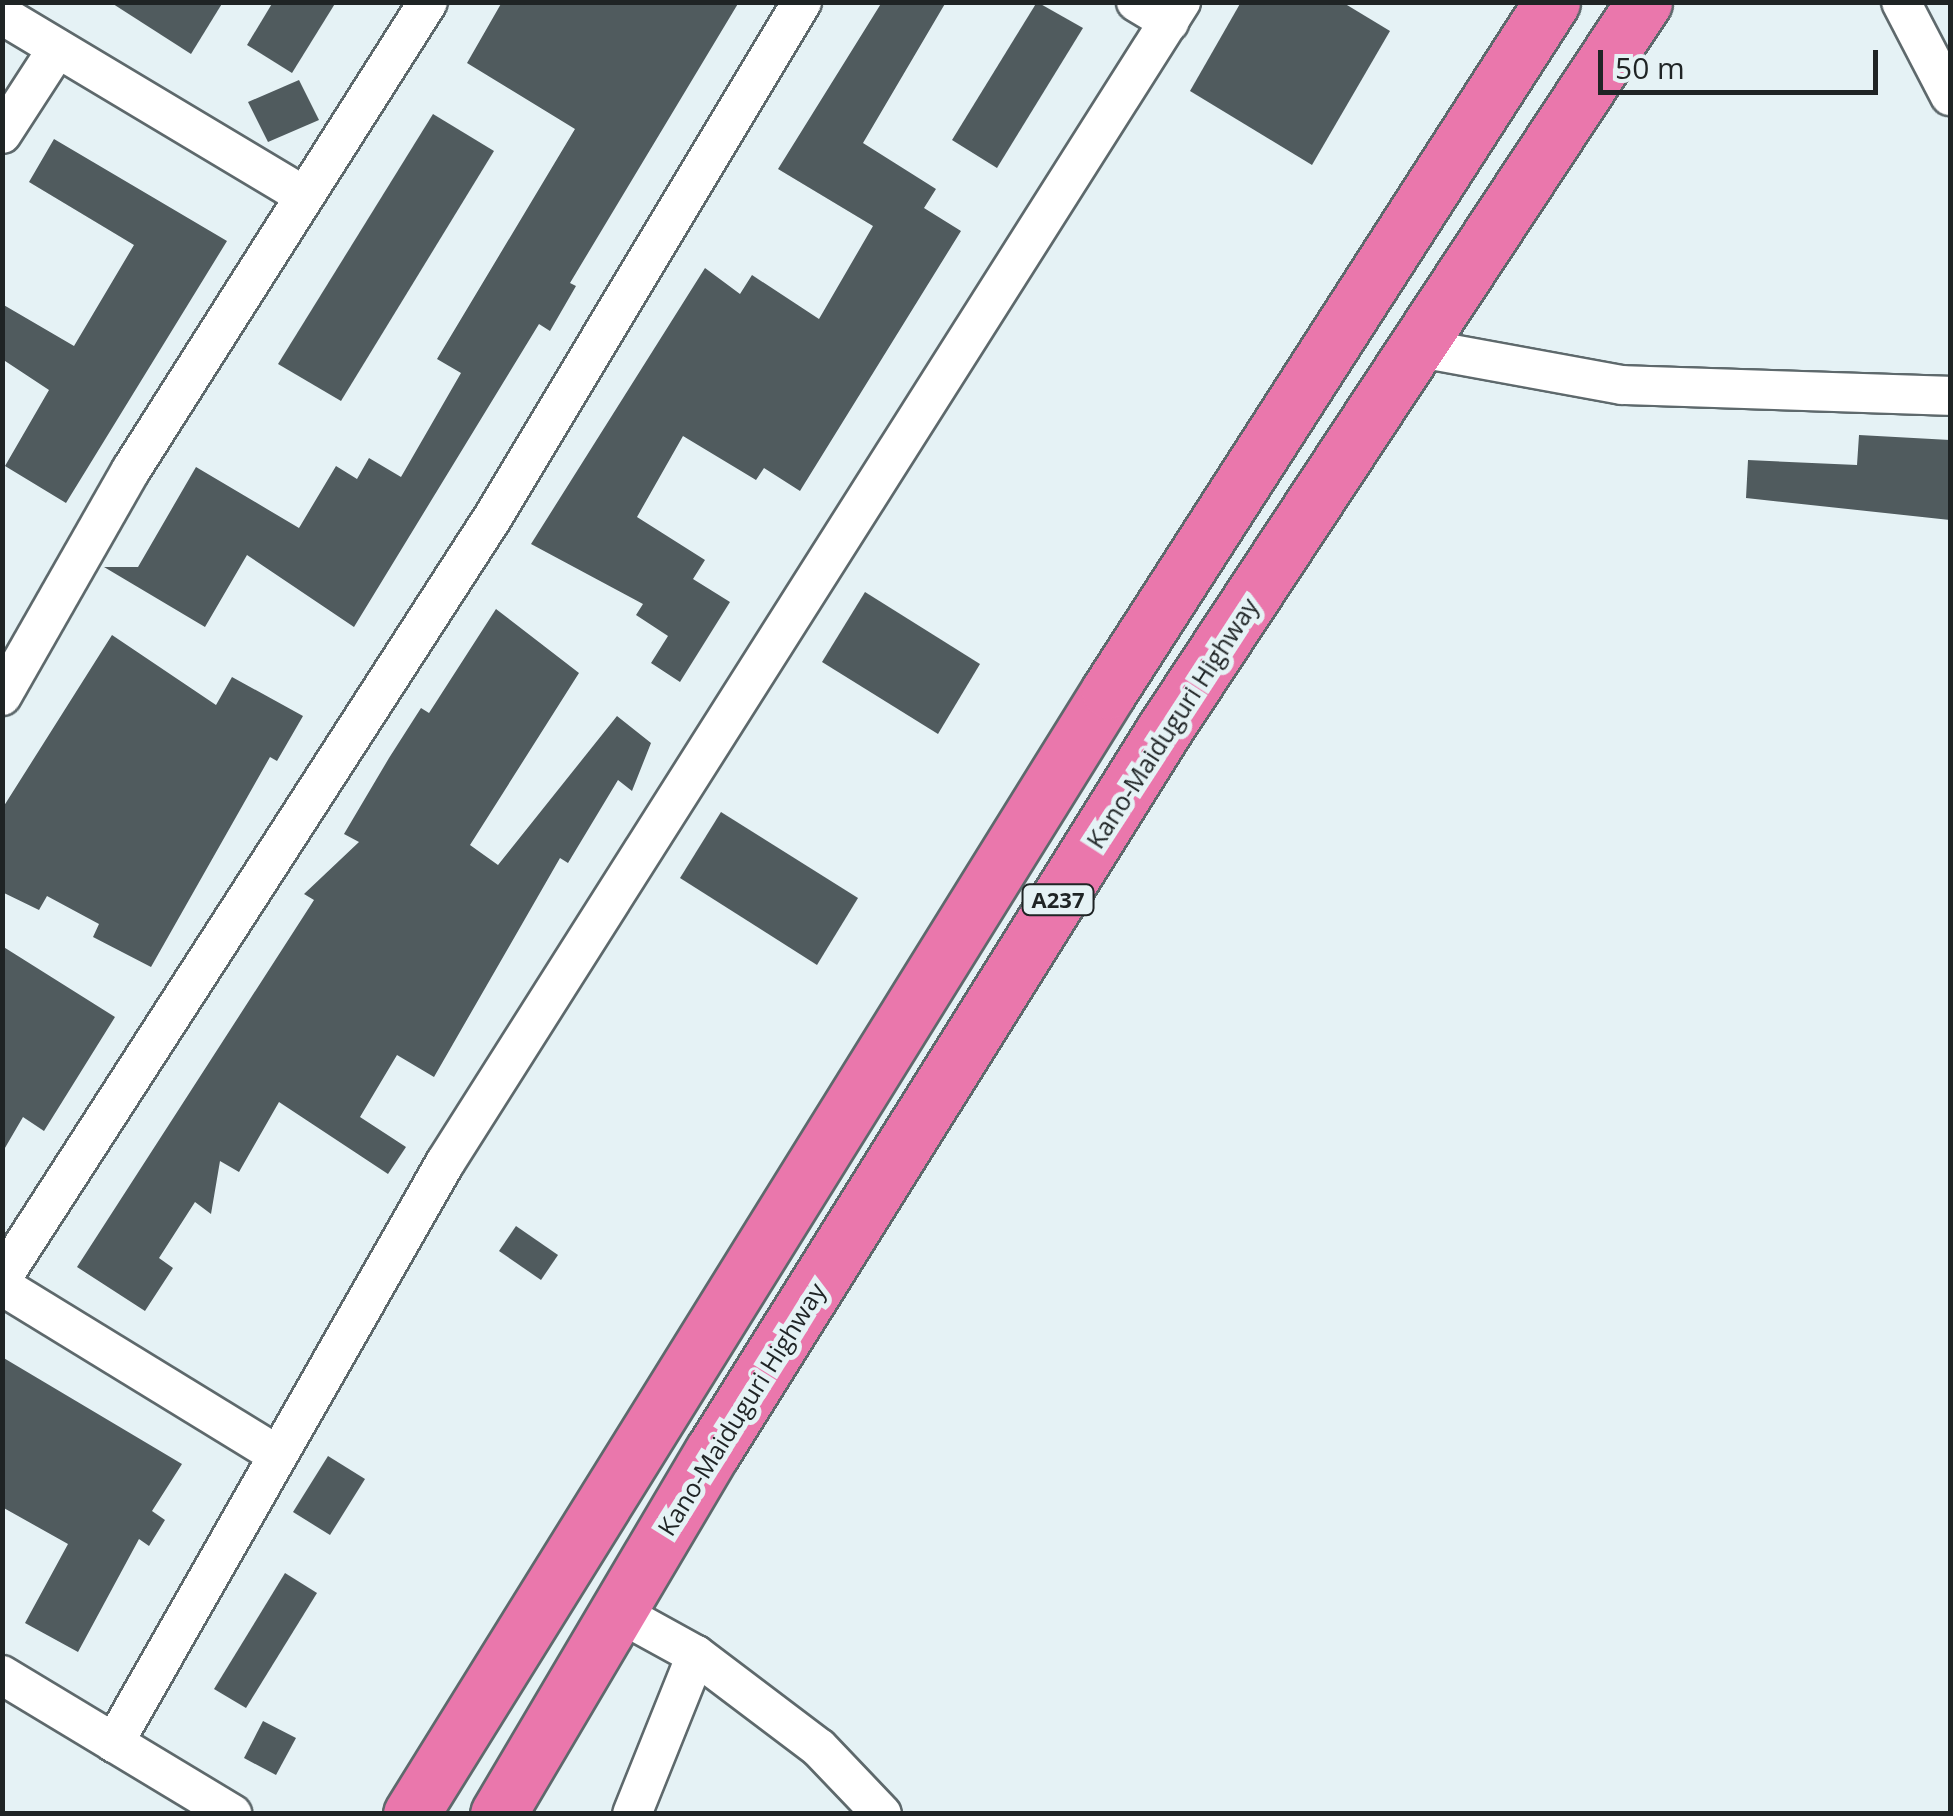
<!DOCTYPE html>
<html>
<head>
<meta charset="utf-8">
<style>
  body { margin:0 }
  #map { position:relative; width:1953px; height:1816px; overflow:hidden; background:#e5f2f5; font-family:"Open Sans",sans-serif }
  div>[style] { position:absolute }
  .building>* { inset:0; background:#505b5e }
  .roads { filter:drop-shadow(2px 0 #5e696c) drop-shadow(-2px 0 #5e696c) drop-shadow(0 2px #5e696c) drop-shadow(0 -2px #5e696c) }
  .street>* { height:38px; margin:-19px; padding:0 19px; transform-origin:19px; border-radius:19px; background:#fff }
  .highway>* { height:55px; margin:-27.5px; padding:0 27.5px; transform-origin:27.5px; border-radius:27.5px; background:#ea77ac }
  span { translate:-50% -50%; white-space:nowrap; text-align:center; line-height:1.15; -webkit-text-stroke:10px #e5f2f5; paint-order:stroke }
  .shield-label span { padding:2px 8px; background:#e5f2f5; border:2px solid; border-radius:8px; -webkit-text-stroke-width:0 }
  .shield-label { font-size:22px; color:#1f2425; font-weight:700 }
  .street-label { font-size:25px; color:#1f2425 }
  .frame { position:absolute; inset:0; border:5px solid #1f2425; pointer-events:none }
  .scale { position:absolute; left:1598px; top:50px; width:280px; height:45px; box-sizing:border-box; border:5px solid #1f2425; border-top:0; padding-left:12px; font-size:30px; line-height:35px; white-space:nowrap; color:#1f2425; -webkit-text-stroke:8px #e5f2f5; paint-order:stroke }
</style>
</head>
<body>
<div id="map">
  <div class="building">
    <i style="clip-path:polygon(110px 2px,223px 2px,191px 54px)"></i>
    <i style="clip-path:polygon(273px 2px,336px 2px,292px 73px,247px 45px)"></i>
    <i style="clip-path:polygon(502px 2px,739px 2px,570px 283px,576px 286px,550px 331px,539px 324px,354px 627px,247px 555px,205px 627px,104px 567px,138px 567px,196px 467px,299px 528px,336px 466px,357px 479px,369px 458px,401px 477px,461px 373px,437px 359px,575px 129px,467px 63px)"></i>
    <i style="clip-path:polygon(882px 2px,946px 2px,863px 143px,936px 189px,924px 208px,961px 231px,800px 491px,764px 468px,756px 480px,683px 436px,637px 517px,705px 560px,693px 579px,730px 602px,680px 682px,651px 663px,668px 636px,636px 615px,643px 604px,531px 544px,705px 268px,740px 294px,752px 275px,819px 319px,873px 226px,778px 169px)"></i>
    <i style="clip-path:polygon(1037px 2px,1083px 28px,997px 168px,952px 140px)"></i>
    <i style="clip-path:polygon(1241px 2px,1342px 2px,1390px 31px,1312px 165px,1190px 91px)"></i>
    <i style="clip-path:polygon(299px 80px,319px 120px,268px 142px,248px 102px)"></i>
    <i style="clip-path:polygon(433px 114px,494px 151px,341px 401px,278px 364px)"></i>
    <i style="clip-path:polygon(54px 139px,227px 241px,66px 503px,5px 466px,49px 390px,2px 359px,2px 304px,74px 346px,134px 245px,29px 182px)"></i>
    <i style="clip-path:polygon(1859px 435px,1950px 440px,1950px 520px,1746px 498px,1748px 460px,1857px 465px)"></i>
    <i style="clip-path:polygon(865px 592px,980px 664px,938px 734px,822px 662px)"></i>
    <i style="clip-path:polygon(496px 609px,579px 673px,470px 845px,498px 865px,617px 716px,651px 743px,632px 791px,618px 780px,568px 863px,560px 858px,434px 1077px,397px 1055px,360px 1117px,406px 1147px,388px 1174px,279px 1102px,239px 1172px,220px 1161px,211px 1214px,195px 1202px,159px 1258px,173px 1268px,145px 1311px,77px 1267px,314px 900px,304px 894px,359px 842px,344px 834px,389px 758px,421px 708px,429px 713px)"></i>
    <i style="clip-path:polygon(112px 635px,216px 705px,232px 677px,303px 716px,277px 761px,270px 757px,151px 967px,93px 937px,99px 924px,47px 896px,39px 910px,2px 892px,2px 809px)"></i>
    <i style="clip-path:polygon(721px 812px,858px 898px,817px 965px,680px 878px)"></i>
    <i style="clip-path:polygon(2px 946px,115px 1017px,44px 1131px,23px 1117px,2px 1153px)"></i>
    <i style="clip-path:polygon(516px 1226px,558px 1255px,541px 1280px,499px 1251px)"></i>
    <i style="clip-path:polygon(2px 1357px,182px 1464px,152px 1511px,165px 1520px,149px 1546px,139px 1539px,78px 1652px,25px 1623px,68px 1544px,2px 1507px)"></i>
    <i style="clip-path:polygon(328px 1456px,365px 1479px,330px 1535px,293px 1512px)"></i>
    <i style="clip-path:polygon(285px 1573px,317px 1593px,246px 1708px,214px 1689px)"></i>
    <i style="clip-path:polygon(263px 1721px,296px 1738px,276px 1775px,244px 1758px)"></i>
  </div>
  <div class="roads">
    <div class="street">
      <i style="left:1136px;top:2px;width:39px;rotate:31deg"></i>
      <i style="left:1901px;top:2px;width:106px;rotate:62.5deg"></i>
      <i style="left:2px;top:15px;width:352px;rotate:30.9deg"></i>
      <i style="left:2px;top:134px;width:101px;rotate:-57.1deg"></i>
      <i style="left:1420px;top:348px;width:205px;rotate:10.4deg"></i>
      <i style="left:1622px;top:385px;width:328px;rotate:1.9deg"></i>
      <i style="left:2px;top:696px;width:260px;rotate:-60.3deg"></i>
      <i style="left:131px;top:470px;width:554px;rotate:-57.6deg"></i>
      <i style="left:2px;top:1278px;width:906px;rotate:-57.17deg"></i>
      <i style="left:493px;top:517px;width:601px;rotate:-59.04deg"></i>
      <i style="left:2px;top:1286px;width:319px;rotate:31.5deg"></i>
      <i style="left:616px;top:1611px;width:91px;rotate:28.8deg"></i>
      <i style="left:696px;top:1655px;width:171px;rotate:111.9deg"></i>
      <i style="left:696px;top:1655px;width:154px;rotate:37.1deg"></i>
      <i style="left:819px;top:1748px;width:91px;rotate:46.3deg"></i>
      <i style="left:2px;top:1675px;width:269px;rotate:31.1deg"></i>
      <i style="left:114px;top:1743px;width:668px;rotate:-60.29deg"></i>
      <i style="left:445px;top:1163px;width:1375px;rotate:-57.63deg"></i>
    </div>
    <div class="highway">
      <i style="left:411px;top:1814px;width:1322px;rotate:-58.14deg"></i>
      <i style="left:1109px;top:691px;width:819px;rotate:-57.26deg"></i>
      <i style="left:498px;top:1814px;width:422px;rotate:-59.4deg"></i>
      <i style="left:713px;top:1451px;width:850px;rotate:-57.97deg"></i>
      <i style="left:1164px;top:730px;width:872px;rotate:-56.6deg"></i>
    </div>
  </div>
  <div class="shield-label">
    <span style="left:1058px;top:900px">A237</span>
  </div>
  <div class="street-label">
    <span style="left:1172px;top:723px;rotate:-57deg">Kano-Maiduguri Highway</span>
    <span style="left:741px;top:1409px;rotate:-58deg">Kano-Maiduguri Highway</span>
  </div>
  <div class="frame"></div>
  <div class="scale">50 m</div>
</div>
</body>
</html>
